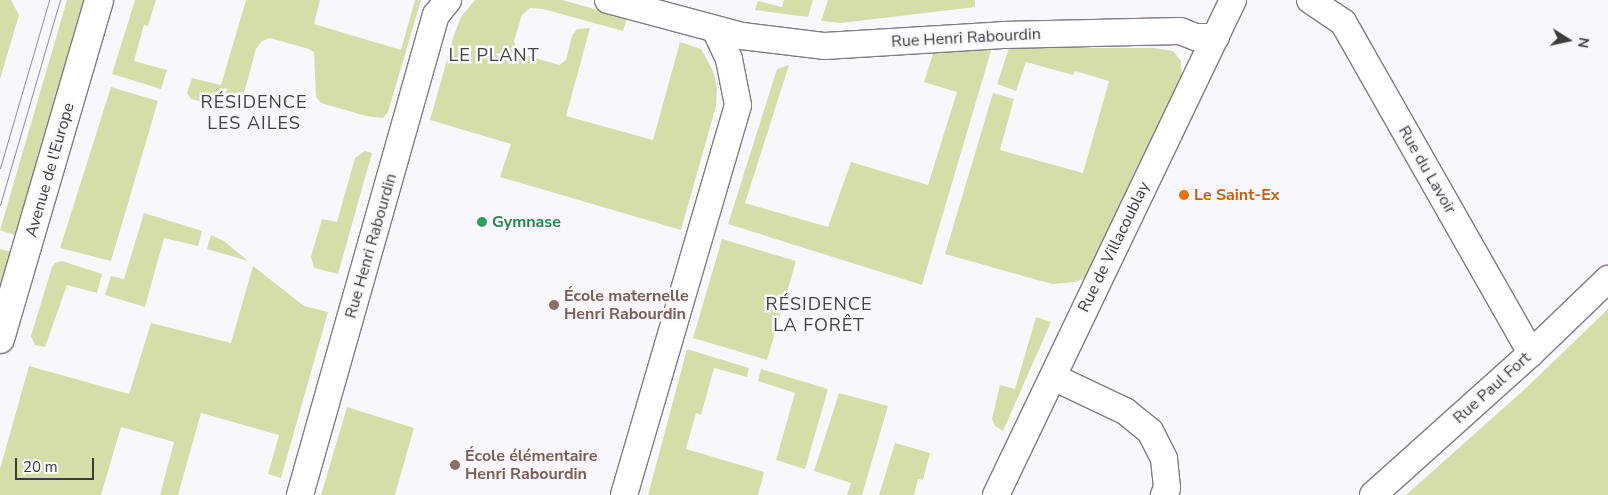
<!DOCTYPE html>
<html>
<head>
<meta charset="utf-8">
<style>
  body { margin:0 }
  #map { position:relative; width:1608px; height:495px; overflow:hidden; background:#faf7fc; font-family:"Nunito Sans",sans-serif }
  div>[style] { position:absolute }
  .green>* { inset:0; background:#d7dda8 }
  .roads { filter:drop-shadow(1px 0 #807c81) drop-shadow(-1px 0 #807c81) drop-shadow(0 1px #807c81) drop-shadow(0 -1px #807c81) }
  .minor>* { height:26px; margin:-13px; padding:0 13px; transform-origin:13px; border-radius:13px; background:#fff }
  .major>* { height:28px; margin:-14px; padding:0 14px; transform-origin:14px; border-radius:14px; background:#fff }
  .tram>* { height:1px; margin:-0.5px; padding:0 0.5px; transform-origin:0.5px; border-radius:0.5px; background:#969497 }
  .dots>* { width:14px; height:14px; translate:-50% -50%; box-sizing:border-box; border:2px solid #faf7fc; border-radius:50% }
  span { translate:-50% -50%; white-space:nowrap; text-align:center; line-height:1.15; -webkit-text-stroke:5px #faf7fc; paint-order:stroke }
  .street-label { font-size:16px; color:#3c3b3d }
  .food-label { font-size:16px; color:#c56008; font-weight:700 }
  .left { translate:0 -50%; text-align:left }
  .leisure-label { font-size:16px; color:#27864d; font-weight:700 }
  .education-label { font-size:16px; color:#785e54; font-weight:700 }
  .neighbourhood-label { font-size:18px; color:#444145; letter-spacing:1px }
  .north { position:absolute; left:1543px; top:15px; width:50px; height:50px; -webkit-text-stroke:4px #faf7fc; paint-order:stroke; rotate:100deg; font-size:14px; font-weight:700; line-height:20px; text-align:center; color:#3c3b3d }
  .north::after { content:''; display:block; margin:auto; width:18px; height:22px; background:#3c3b3d; clip-path:polygon(50% 0,100% 100%,50% 72%,0 100%) }
  .scale { position:absolute; left:15px; top:458px; width:79px; height:22px; box-sizing:border-box; border:2px solid #3c3b3d; border-top:0; padding-left:6px; font-size:15px; line-height:18px; white-space:nowrap; color:#3c3b3d; -webkit-text-stroke:4px #faf7fc; paint-order:stroke }
</style>
</head>
<body>
<div id="map">
  <div class="green">
    <i style="clip-path:polygon(0 0,11px 0,19px 15px,0 79px)"></i>
    <i style="clip-path:polygon(67px 0,85px 0,17px 236px,0 230px)"></i>
    <i style="clip-path:polygon(135px 0,156px 0,148px 26px,144px 25px,134px 61px,167px 70px,161px 89px,112px 74px)"></i>
    <i style="clip-path:polygon(246px 0,320px 0,314px 24px,401px 50px,415px 0,421px 0,388px 112px,383px 118px,366px 116px,321px 103px,316px 97px,314px 52px,309px 49px,270px 38px,262px 41px,256px 49px,240px 108px,234px 110px,191px 99px,187px 93px,192px 78px,221px 85px)"></i>
    <i style="clip-path:polygon(475px 0,562px 0,627px 18px,623px 31px,543px 9px,530px 8px,522px 15px,514px 41px,518px 53px,559px 65px,566px 60px,572px 36px,577px 29px,590px 28px,566px 116px,653px 140px,680px 42px,701px 49px,713px 71px,717px 87px,716px 106px,681px 230px,500px 177px,511px 144px,430px 120px,454px 35px,461px 17px)"></i>
    <i style="clip-path:polygon(784px 0,813px 0,808px 17px,755px 10px,758px 1px,782px 7px)"></i>
    <i style="clip-path:polygon(828px 0,975px 0,975px 7px,841px 23px,821px 21px)"></i>
    <i style="clip-path:polygon(993px 44px,922px 285px,728px 224px,777px 69px,789px 65px,745px 203px,828px 227px,851px 162px,928px 185px,957px 92px,924px 82px,935px 48px)"></i>
    <i style="clip-path:polygon(1009px 48px,1154px 48px,1173px 51px,1181px 61px,1182px 81px,1089px 276px,1076px 282px,1052px 284px,945px 254px,993px 93px,1014px 99px,1000px 150px,1083px 173px,1109px 81px,1075px 71px,1073px 75px,1026px 62px,1016px 91px,997px 84px)"></i>
    <i style="clip-path:polygon(111px 87px,158px 101px,111px 261px,60px 248px)"></i>
    <i style="clip-path:polygon(365px 151px,372px 153px,338px 274px,314px 268px,311px 257px,322px 219px,337px 222px,355px 158px)"></i>
    <i style="clip-path:polygon(144px 213px,202px 231px,198px 246px,164px 238px,145px 307px,105px 295px,111px 276px,124px 279px)"></i>
    <i style="clip-path:polygon(211px 235px,224px 241px,248px 261px,207px 249px)"></i>
    <i style="clip-path:polygon(722px 239px,796px 261px,767px 360px,693px 338px)"></i>
    <i style="clip-path:polygon(0 249px,13px 252px,0 295px)"></i>
    <i style="clip-path:polygon(62px 261px,102px 274px,97px 293px,67px 285px,45px 347px,35px 345px,31px 336px,52px 267px,55px 263px)"></i>
    <i style="clip-path:polygon(253px 266px,304px 306px,328px 312px,281px 478px,268px 474px,279px 435px,201px 413px,178px 495px,160px 495px,174px 442px,121px 427px,101px 495px,0 495px,0 469px,29px 366px,129px 394px,151px 323px,231px 343px)"></i>
    <i style="clip-path:polygon(1608px 309px,1608px 495px,1406px 495px,1526px 388px)"></i>
    <i style="clip-path:polygon(1036px 317px,1051px 322px,1003px 431px,995px 426px,992px 419px,1000px 385px,1015px 389px)"></i>
    <i style="clip-path:polygon(687px 349px,749px 368px,747px 377px,714px 368px,701px 415px,696px 413px,686px 449px,764px 472px,758px 495px,648px 495px)"></i>
    <i style="clip-path:polygon(761px 369px,828px 389px,805px 469px,776px 460px,795px 393px,758px 381px)"></i>
    <i style="clip-path:polygon(839px 393px,888px 406px,862px 495px,847px 495px,851px 483px,814px 471px)"></i>
    <i style="clip-path:polygon(347px 407px,414px 428px,395px 495px,321px 495px)"></i>
    <i style="clip-path:polygon(895px 443px,930px 453px,923px 480px,918px 479px,914px 495px,879px 495px)"></i>
  </div>
  <div class="roads">
    <div class="minor">
      <i style="left:608px;top:0;width:139px;rotate:15deg"></i>
      <i style="left:742px;top:36px;width:84px;rotate:6.9deg"></i>
      <i style="left:825px;top:46px;width:178px;rotate:-3.5deg"></i>
      <i style="left:1003px;top:35px;width:177px;rotate:-1.3deg"></i>
      <i style="left:1180px;top:31px;width:17px;rotate:21deg"></i>
      <i style="left:1196px;top:37px;width:20px"></i>
      <i style="left:1310px;top:0;width:40px;rotate:34deg"></i>
      <i style="left:1343px;top:22px;width:381px;rotate:60.4deg"></i>
      <i style="left:1053px;top:377px;width:80px;rotate:25.3deg"></i>
      <i style="left:1125px;top:411px;width:32px;rotate:39deg"></i>
      <i style="left:1150px;top:431px;width:31px;rotate:63deg"></i>
      <i style="left:1164px;top:459px;width:29px;rotate:84deg"></i>
      <i style="left:1167px;top:488px;width:8px;rotate:113deg"></i>
      <i style="left:300px;top:495px;width:499px;rotate:-74.2deg"></i>
      <i style="left:436px;top:15px;width:19px;rotate:-51deg"></i>
      <i style="left:624px;top:495px;width:406px;rotate:-73.7deg"></i>
      <i style="left:738px;top:105px;width:47px;rotate:-101.1deg"></i>
      <i style="left:729px;top:59px;width:31px;rotate:-115deg"></i>
      <i style="left:996px;top:495px;width:549px;rotate:-64.42deg"></i>
      <i style="left:1373px;top:495px;width:212px;rotate:-41.9deg"></i>
      <i style="left:1531px;top:353px;width:107px;rotate:-43.9deg"></i>
    </div>
    <div class="major">
      <i style="left:0;top:339px;width:353px;rotate:-73.7deg"></i>
    </div>
  </div>
  <div class="tram">
    <i style="left:0;top:168px;width:175px;rotate:-73.7deg"></i>
    <i style="left:0;top:205px;width:214px;rotate:-73.7deg"></i>
  </div>
  <div class="dots">
    <i style="left:1184px;top:195px;background:#e8710a"></i>
    <i style="left:482px;top:222px;background:#2e9e5b"></i>
    <i style="left:554px;top:305px;background:#8d6e63"></i>
    <i style="left:455px;top:465px;background:#8d6e63"></i>
  </div>
  <div class="street-label">
    <span style="left:966px;top:38px;rotate:-3deg">Rue Henri Rabourdin</span>
    <span style="left:50px;top:170px;rotate:-74deg">Avenue de l'Europe</span>
    <span style="left:1427px;top:170px;rotate:60deg">Rue du Lavoir</span>
    <span style="left:371px;top:246px;rotate:-74deg">Rue Henri Rabourdin</span>
    <span style="left:1114px;top:247px;rotate:-64deg">Rue de Villacoublay</span>
    <span style="left:1492px;top:388px;rotate:-42deg">Rue Paul Fort</span>
  </div>
  <div class="food-label">
    <span class="left" style="left:1194px;top:195px">Le Saint-Ex</span>
  </div>
  <div class="leisure-label">
    <span class="left" style="left:492px;top:222px">Gymnase</span>
  </div>
  <div class="education-label">
    <span class="left" style="left:564px;top:305px">École maternelle<br>Henri Rabourdin</span>
    <span class="left" style="left:465px;top:465px">École élémentaire<br>Henri Rabourdin</span>
  </div>
  <div class="neighbourhood-label">
    <span style="left:494px;top:55px">LE PLANT</span>
    <span style="left:254px;top:113px">RÉSIDENCE<br>LES AILES</span>
    <span style="left:819px;top:315px">RÉSIDENCE<br>LA FORÊT</span>
  </div>
  <div class="north">N</div>
  <div class="scale">20 m</div>
</div>
</body>
</html>
